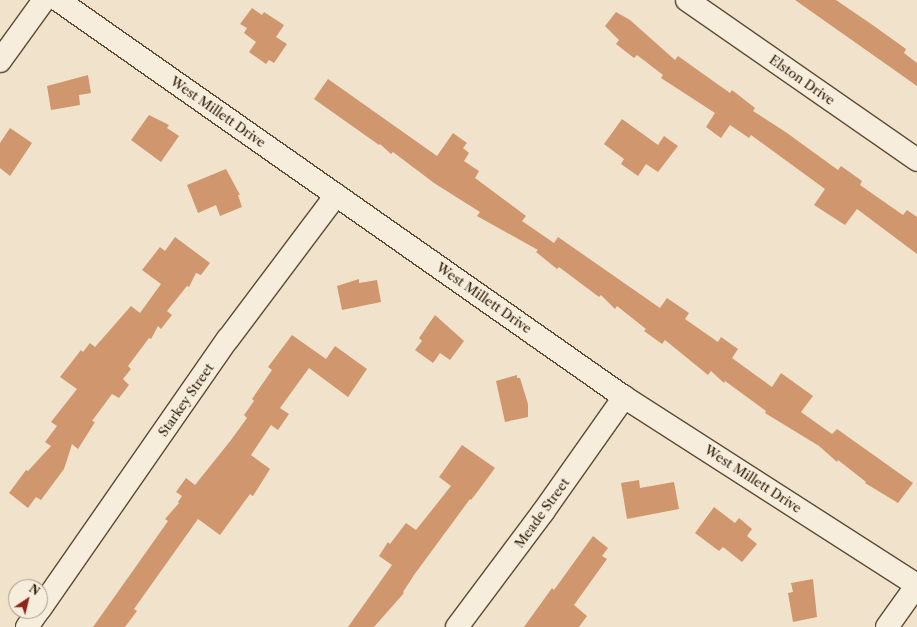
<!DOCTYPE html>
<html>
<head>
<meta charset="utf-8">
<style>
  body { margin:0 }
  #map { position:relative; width:917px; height:627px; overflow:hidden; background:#f1e3cb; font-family:"Libre Caslon Text",serif }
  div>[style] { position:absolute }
  .building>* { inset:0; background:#d0966e }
  .roads { filter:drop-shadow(1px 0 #5d4c33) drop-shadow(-1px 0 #5d4c33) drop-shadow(0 1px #5d4c33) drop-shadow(0 -1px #5d4c33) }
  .minor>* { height:22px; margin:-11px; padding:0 11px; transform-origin:11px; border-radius:11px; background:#f6eddd }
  span { translate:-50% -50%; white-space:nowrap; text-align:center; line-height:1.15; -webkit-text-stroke:3px #f6eddd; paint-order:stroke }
  .street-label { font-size:13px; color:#2c1900 }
  .north { position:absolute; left:8px; top:579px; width:40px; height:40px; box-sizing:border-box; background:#f6eddd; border:1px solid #a59885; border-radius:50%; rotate:35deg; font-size:11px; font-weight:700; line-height:16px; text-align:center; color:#2c1900 }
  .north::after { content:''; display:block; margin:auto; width:14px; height:18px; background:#8f2418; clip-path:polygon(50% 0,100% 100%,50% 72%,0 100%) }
</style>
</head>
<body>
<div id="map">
  <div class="building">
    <i style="clip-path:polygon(795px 0,836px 0,874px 26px,906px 49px,904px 53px,917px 63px,917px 86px)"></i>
    <i style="clip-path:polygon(252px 8px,262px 15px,264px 12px,284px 25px,276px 37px,287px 44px,274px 63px,269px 60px,266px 64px,249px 52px,256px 42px,244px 33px,247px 28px,240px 24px)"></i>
    <i style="clip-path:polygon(616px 12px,630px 20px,675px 60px,678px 56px,730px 93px,732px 90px,755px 108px,753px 111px,787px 133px,838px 170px,841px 166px,862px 181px,860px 185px,903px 215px,907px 210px,917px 217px,917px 254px,857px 209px,845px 225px,814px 205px,825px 189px,751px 135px,749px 138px,730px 125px,721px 138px,706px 127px,715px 113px,661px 78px,663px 75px,637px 55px,634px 58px,616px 44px,619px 40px,605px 26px)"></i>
    <i style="clip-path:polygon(88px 75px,91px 93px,79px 95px,80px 105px,51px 110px,47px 86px)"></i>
    <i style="clip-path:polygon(328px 79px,437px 156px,453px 133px,467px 143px,463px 148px,469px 153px,464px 161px,479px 171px,475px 178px,526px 216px,522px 221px,554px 243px,558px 237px,660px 308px,667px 298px,689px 313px,685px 319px,718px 342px,721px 337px,738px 349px,732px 358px,772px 387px,781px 373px,813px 396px,801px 412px,832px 434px,837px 429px,913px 483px,898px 503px,865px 483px,866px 482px,838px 460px,837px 462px,819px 446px,765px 413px,766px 411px,725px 381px,724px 383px,711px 371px,708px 375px,665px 340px,662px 344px,644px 331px,646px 329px,617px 306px,615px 309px,601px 295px,599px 297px,559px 267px,557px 269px,536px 252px,538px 250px,477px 216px,480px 212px,434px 183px,393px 152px,391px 154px,380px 144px,379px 145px,314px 99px)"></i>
    <i style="clip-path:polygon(149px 115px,169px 125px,167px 128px,179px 136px,161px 162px,131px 140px)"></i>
    <i style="clip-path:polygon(622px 119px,658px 145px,664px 136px,678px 146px,658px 172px,646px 164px,638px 176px,621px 164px,624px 159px,604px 144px)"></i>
    <i style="clip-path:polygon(10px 128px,32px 143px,10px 176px,0 168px,0 143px)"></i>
    <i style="clip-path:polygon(226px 169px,240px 195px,238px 195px,242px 207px,220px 216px,216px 205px,198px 213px,187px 185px)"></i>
    <i style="clip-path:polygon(175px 237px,210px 263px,201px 275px,196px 273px,189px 287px,187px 286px,167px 311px,172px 315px,161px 329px,158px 326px,151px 339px,149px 338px,128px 366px,131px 369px,123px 379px,129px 385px,119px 398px,112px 394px,92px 421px,95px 422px,78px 449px,72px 444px,64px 469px,41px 500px,36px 497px,28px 508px,9px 493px,26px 470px,28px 471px,51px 446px,45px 442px,57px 426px,51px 422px,77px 389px,60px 377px,81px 350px,83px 352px,90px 343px,95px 347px,131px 306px,140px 313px,161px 284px,142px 270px,160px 247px,165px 251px)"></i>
    <i style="clip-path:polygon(359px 279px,359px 283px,377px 280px,381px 302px,342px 310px,337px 286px)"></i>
    <i style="clip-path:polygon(435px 315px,464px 341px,450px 360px,440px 353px,433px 363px,415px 350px,422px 341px,419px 338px)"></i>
    <i style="clip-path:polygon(292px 335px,326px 359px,335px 346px,367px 369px,348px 397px,309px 368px,280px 408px,289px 414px,278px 430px,271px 425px,251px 455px,270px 469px,253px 496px,250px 494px,220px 535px,198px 519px,134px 609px,137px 611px,125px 627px,93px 627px,161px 531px,168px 521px,165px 519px,179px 503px,178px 502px,182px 496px,176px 492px,186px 478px,195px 485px,231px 440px,247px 418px,244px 415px,254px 401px,252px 399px,272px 370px,268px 367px)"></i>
    <i style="clip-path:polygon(517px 375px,517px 378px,520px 378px,528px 404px,528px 417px,505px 422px,496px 381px)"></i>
    <i style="clip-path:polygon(462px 445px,495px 468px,478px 491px,471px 500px,470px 499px,414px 575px,403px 592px,404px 593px,374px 627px,348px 627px,392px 565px,379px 556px,388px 542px,390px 544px,406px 523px,416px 530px,451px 486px,439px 477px)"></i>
    <i style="clip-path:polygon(639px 480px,640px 488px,674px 482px,679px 509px,627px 519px,621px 483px)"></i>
    <i style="clip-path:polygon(714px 507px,735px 523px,739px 518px,752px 529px,747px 536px,757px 544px,742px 562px,723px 547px,719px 551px,695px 533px)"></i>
    <i style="clip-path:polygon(593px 536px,608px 548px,602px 556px,607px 559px,574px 605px,587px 616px,579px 627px,524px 627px,552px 588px,554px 590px)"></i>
    <i style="clip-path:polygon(813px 579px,817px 617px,793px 622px,788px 593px,793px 592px,791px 583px)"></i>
  </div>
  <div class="roads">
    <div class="minor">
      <i style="left:58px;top:0;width:691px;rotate:35.05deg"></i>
      <i style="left:624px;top:397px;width:348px;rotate:32.7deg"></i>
      <i style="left:687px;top:0;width:280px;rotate:34.8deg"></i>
      <i style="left:0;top:61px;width:75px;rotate:-54.2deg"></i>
      <i style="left:40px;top:609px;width:329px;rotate:-55.2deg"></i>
      <i style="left:228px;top:339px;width:180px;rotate:-53.1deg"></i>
      <i style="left:27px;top:627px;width:19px;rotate:-55deg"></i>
      <i style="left:457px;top:627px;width:144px;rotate:-53.2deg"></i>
      <i style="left:543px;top:512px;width:141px;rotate:-54.8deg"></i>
      <i style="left:887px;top:627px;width:52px;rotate:-54.5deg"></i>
    </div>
  </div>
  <div class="street-label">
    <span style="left:802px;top:80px;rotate:35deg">Elston Drive</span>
    <span style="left:218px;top:112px;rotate:35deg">West Millett Drive</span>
    <span style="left:484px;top:298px;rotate:35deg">West Millett Drive</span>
    <span style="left:186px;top:400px;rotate:-55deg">Starkey Street</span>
    <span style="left:753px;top:479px;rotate:33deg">West Millett Drive</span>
    <span style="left:542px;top:513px;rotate:-54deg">Meade Street</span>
  </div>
  <div class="north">N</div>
</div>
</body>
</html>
